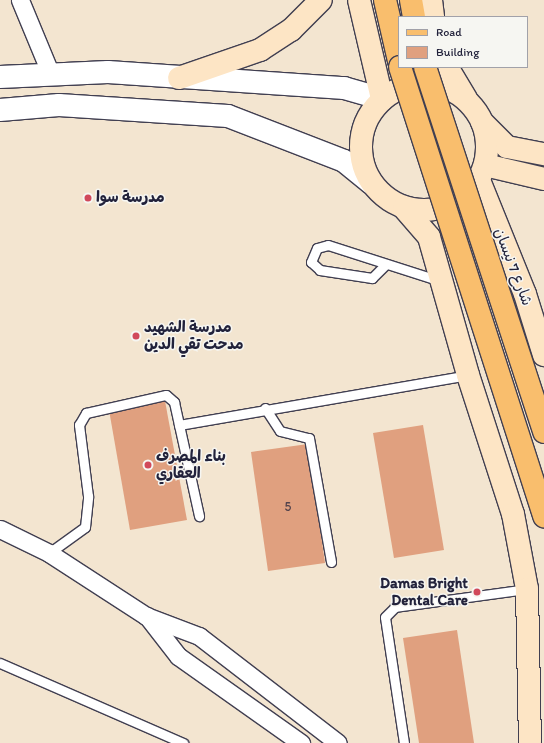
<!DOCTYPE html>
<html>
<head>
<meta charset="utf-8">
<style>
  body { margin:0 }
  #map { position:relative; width:544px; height:743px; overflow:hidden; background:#f3e5d0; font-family:Itim,"Playpen Sans Arabic",sans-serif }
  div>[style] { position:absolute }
  .building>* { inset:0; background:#e0a07f }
  .roads { filter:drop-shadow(1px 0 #413f51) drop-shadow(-1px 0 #413f51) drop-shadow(0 1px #413f51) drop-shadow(0 -1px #413f51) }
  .service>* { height:9px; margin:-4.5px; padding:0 4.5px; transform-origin:4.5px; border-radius:4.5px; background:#fff }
  .minor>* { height:17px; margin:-8.5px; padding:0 8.5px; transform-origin:8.5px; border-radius:8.5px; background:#fff }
  .tertiary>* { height:22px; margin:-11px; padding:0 11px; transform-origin:11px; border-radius:11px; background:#fff }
  .secondary>* { height:22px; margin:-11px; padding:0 11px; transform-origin:11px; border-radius:11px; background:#fde5c5 }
  .secondary>.ring { margin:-11px; padding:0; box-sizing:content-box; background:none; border:22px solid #fde5c5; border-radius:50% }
  .primary>* { height:22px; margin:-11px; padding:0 11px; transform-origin:11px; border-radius:11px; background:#f9be6d }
  .bridges { filter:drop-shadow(1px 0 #413f51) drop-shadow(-1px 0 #413f51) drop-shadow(0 1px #413f51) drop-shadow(0 -1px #413f51) }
  .primary-bridge>* { height:22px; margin:-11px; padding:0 11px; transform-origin:11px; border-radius:11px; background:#f9be6d }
  .dots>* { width:11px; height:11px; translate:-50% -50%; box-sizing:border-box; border:2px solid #f6f6f2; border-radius:50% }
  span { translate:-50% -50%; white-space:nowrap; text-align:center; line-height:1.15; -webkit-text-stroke:3px #f6f6f2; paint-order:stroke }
  .number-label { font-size:13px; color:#52424c }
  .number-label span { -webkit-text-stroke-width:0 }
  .poi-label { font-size:15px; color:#22223b; font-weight:700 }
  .left { translate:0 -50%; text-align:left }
  .right { translate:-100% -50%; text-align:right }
  .street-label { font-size:15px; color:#22223b }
  .legend { position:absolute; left:398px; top:16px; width:130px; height:52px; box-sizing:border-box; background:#f6f6f2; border:1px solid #a1a1a9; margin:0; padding:5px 7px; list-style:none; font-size:12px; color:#22223b }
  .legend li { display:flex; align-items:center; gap:8px; height:20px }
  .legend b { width:20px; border:1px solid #a1a1a9 }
</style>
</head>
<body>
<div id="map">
  <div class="building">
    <i style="clip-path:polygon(165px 401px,187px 520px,130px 530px,109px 410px)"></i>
    <i style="clip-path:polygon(423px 425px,444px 550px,394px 558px,373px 433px)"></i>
    <i style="clip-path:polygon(308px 444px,325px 563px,268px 571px,251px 452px)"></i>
    <i style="clip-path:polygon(457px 630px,474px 743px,419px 743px,403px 638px)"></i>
  </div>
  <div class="roads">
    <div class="service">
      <i style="left:386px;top:264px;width:20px;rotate:135deg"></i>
      <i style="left:372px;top:278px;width:53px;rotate:-171.3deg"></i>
      <i style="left:320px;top:270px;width:12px;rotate:-138deg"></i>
      <i style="left:311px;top:262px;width:15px;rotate:-67deg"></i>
      <i style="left:317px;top:248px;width:11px;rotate:-15deg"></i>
      <i style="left:328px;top:245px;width:118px;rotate:17.8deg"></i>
      <i style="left:265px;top:408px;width:27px;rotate:57deg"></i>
      <i style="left:280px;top:431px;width:30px;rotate:14deg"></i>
      <i style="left:309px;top:438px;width:126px;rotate:79.9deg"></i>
      <i style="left:179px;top:425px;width:293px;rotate:-9.8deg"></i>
      <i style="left:49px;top:553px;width:44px;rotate:-35.8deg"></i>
      <i style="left:85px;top:527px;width:31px;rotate:-84deg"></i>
      <i style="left:88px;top:496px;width:72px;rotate:-97.2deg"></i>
      <i style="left:79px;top:425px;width:14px;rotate:-60deg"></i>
      <i style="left:86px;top:413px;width:82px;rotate:-12.7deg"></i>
      <i style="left:166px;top:395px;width:11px;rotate:41deg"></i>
      <i style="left:174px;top:402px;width:117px;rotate:77.6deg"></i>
      <i style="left:0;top:663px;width:200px;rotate:23.6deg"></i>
      <i style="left:404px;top:743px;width:127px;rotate:-98.6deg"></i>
      <i style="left:385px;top:617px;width:14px;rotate:-45deg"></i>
      <i style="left:395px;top:607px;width:133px;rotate:-7.8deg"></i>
    </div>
    <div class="minor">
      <i style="left:20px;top:0;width:81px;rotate:67.5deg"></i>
      <i style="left:0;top:529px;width:55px;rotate:26.1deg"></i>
      <i style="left:49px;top:553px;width:116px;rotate:33deg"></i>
      <i style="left:146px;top:616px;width:57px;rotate:20.7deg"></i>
      <i style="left:199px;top:636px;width:175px;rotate:37.6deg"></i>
      <i style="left:147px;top:616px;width:51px;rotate:52.2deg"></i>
      <i style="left:178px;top:656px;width:151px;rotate:35.3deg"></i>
    </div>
    <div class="tertiary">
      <i style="left:0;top:77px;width:108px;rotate:-2.7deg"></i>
      <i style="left:108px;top:72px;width:237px;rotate:3.9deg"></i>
      <i style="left:344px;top:88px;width:40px;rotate:16deg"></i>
      <i style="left:0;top:110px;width:59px;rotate:-4.8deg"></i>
      <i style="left:59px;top:105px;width:169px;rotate:3.7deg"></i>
      <i style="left:228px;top:116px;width:124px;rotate:21.2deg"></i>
      <i style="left:344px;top:161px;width:36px;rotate:39deg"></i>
    </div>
    <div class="secondary">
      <i style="left:359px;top:0;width:102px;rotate:76.9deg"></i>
      <i style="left:431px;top:0;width:17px;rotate:83deg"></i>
      <i style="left:447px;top:67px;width:37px;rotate:59deg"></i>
      <i style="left:179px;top:78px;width:86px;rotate:-19.1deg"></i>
      <i style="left:260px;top:50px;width:37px;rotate:-33deg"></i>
      <i style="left:291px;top:30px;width:42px;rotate:-45deg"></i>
      <i class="ring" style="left:361px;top:84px;width:104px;height:104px"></i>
      <i style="left:482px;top:122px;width:35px;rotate:45deg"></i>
      <i style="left:507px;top:147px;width:38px;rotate:11deg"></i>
      <i style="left:485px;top:165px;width:61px;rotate:13.3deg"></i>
      <i style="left:479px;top:180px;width:123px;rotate:68deg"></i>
      <i style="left:525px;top:294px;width:64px;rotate:72.7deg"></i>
      <i style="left:404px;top:208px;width:38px;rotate:49deg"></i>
      <i style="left:429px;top:237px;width:143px;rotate:74.2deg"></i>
      <i style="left:468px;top:375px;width:146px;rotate:72.1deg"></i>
      <i style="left:513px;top:514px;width:76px;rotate:79.4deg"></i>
      <i style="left:527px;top:589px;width:154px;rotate:88.9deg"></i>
    </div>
    <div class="primary">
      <i style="left:385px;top:0;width:63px;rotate:77.1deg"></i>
      <i style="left:411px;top:0;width:17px;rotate:80deg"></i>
    </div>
  </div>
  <div class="bridges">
    <div class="primary-bridge">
      <i style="left:400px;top:67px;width:472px;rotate:72.2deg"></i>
      <i style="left:425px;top:67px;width:384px;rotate:71.9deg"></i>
    </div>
  </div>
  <div class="dots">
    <i style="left:88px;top:198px;background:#d1495b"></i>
    <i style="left:136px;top:336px;background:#d1495b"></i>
    <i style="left:148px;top:465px;background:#d1495b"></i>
    <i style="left:477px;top:592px;background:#d1495b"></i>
  </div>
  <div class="number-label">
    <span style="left:288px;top:507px">5</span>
  </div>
  <div class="poi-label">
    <span class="left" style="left:96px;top:198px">مدرسة سوا</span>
    <span class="left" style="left:144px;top:336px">مدرسة الشهيد<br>مدحت تقي الدين</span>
    <span class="left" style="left:156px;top:465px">بناء المصرف<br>العقاري</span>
    <span class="right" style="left:468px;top:592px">Damas Bright<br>Dental Care</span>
  </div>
  <div class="street-label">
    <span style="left:513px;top:267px;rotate:69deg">شارع 7 نيسان</span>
  </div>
  <ul class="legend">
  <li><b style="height:5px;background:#f9be6d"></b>Road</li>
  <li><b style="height:11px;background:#e0a07f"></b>Building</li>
  </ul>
</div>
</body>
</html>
